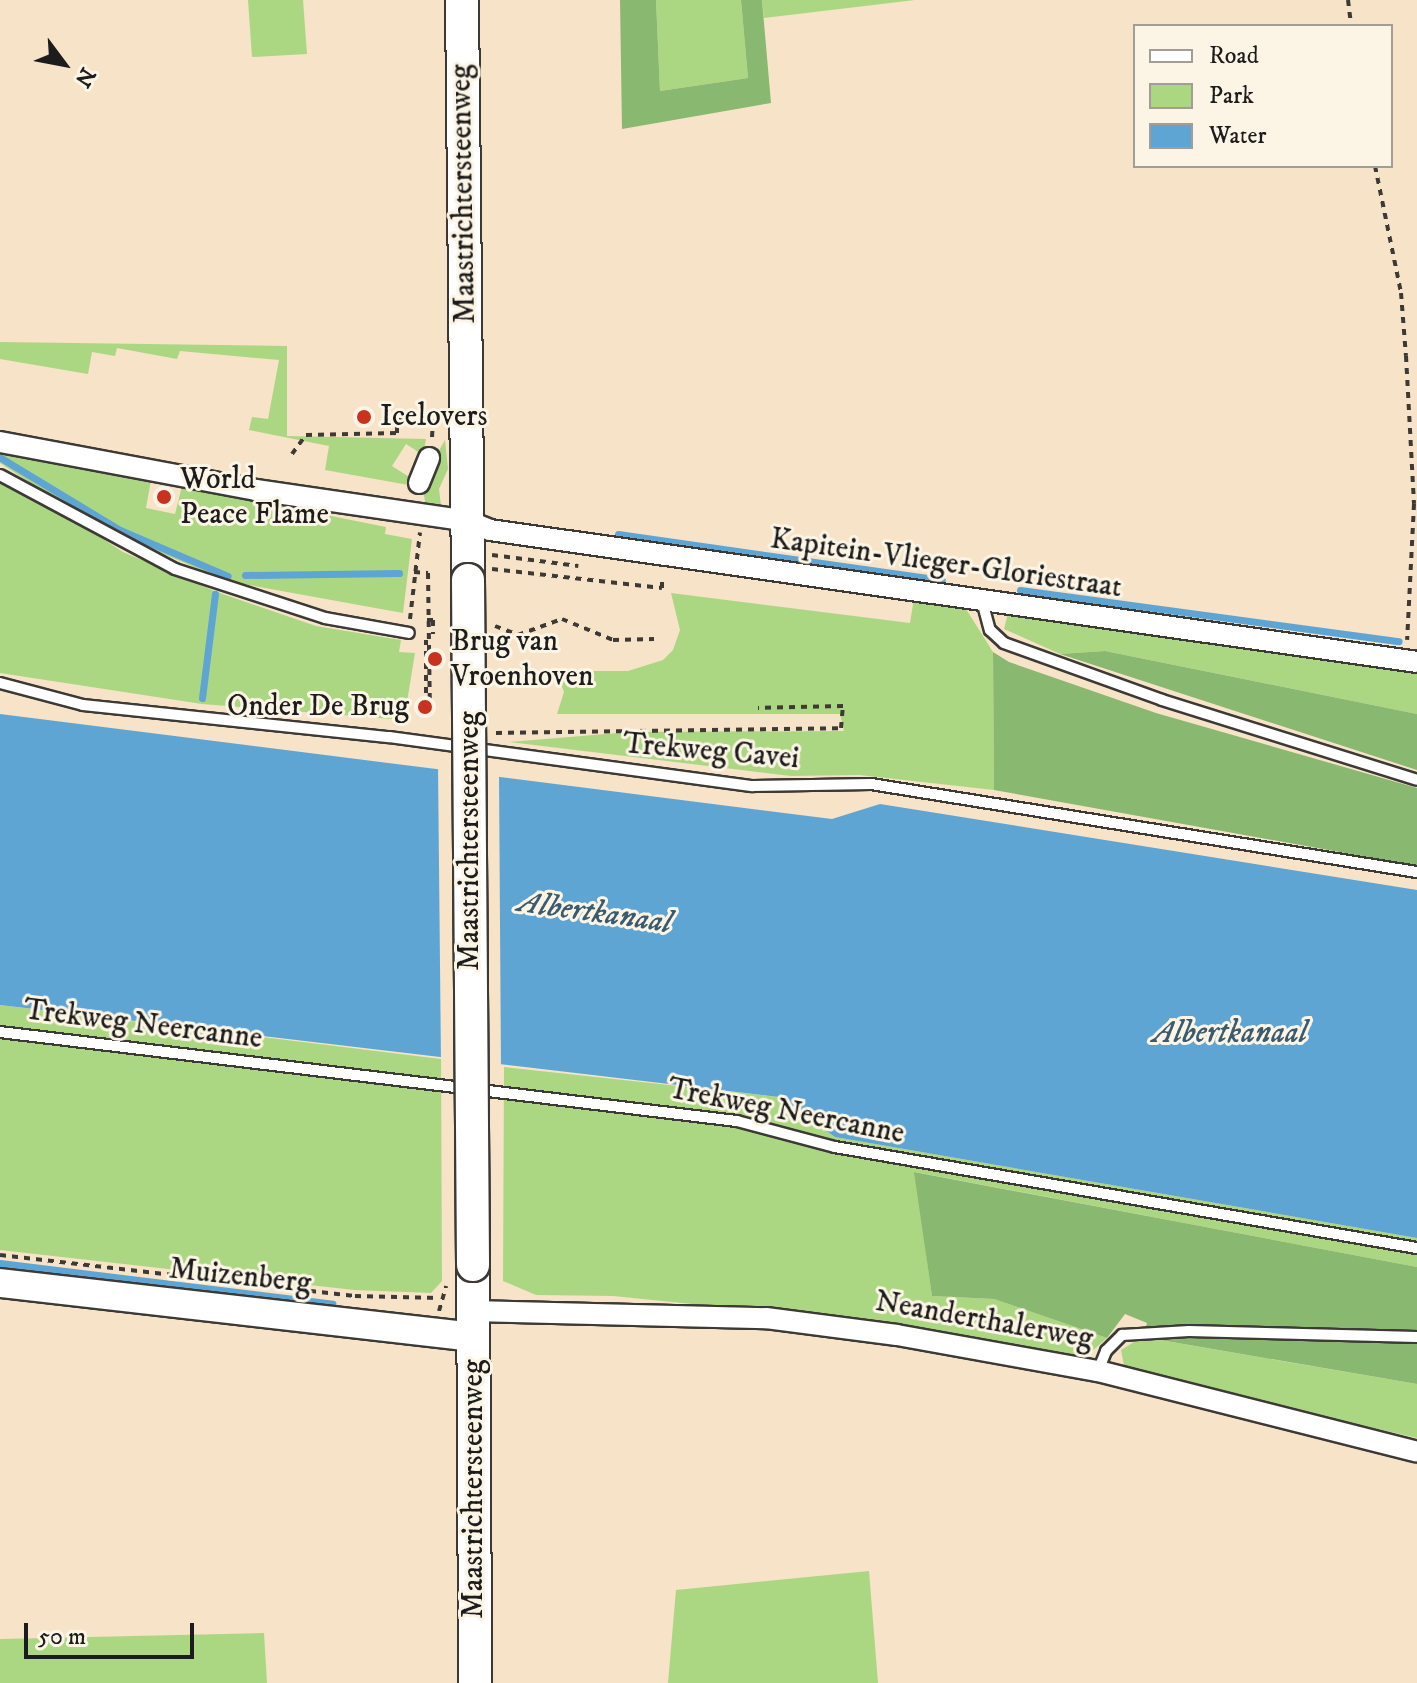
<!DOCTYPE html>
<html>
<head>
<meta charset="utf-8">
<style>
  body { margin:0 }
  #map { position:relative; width:1417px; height:1683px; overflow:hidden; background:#f6e3c8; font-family:"IM FELL DW Pica",serif }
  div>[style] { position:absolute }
  .green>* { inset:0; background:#acd782 }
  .forest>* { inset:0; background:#89b870 }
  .water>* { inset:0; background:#5ea5d4 }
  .pier>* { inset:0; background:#f6e3c8 }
  .stream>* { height:7px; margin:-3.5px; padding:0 3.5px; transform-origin:3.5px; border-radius:3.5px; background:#5ea5d4 }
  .path>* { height:4px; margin-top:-2px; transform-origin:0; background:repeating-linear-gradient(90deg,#3d3a36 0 6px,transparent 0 12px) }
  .roads { filter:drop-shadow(2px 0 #3d3a36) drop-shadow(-2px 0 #3d3a36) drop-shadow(0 2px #3d3a36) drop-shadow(0 -2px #3d3a36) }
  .lane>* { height:10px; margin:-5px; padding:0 5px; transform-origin:5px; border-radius:5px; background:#fff }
  .street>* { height:20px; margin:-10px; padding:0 10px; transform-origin:10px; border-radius:10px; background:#fff }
  .secondary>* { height:28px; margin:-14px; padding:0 14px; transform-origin:14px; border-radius:14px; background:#fff }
  .primary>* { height:32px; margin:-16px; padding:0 16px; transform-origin:16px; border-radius:16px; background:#fff }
  .bridges { filter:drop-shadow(2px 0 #3d3a36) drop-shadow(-2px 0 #3d3a36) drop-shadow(0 2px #3d3a36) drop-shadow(0 -2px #3d3a36) }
  .primary-bridge>* { height:32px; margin:-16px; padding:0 16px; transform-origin:16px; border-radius:16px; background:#fff }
  .dots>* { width:22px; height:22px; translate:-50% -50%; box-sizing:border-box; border:4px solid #fcf5e5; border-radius:50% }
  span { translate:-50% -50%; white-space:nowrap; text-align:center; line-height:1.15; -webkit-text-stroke:6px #fcf5e5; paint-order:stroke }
  .street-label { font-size:30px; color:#1c1c1c }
  .poi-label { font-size:30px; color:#1c1c1c }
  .left { translate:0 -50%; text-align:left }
  .right { translate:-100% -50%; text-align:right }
  .water-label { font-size:32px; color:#3a5a6f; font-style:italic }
  .legend { position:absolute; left:1133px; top:24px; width:260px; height:144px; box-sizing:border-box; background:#fcf5e5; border:2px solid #a29e95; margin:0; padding:10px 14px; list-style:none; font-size:24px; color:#1c1c1c }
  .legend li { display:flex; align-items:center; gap:16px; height:40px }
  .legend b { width:40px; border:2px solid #a29e95 }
  .north { position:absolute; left:24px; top:24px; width:80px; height:80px; -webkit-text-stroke:6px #fcf5e5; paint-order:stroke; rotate:122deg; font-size:22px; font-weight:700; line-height:32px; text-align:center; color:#1c1c1c }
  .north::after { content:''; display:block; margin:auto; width:28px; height:36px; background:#1c1c1c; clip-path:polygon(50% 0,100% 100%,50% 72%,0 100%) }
  .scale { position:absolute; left:24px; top:1623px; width:170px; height:36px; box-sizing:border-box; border:4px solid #1c1c1c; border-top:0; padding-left:10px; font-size:24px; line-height:28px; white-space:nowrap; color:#1c1c1c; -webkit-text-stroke:6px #fcf5e5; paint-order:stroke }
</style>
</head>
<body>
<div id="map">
  <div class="green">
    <i style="clip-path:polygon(248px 0,303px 0,307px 54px,252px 57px)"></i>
    <i style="clip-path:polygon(656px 0,741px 0,748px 78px,660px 91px)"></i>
    <i style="clip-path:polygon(762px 0,915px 0,764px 18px)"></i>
    <i style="clip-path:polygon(0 342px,287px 346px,287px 436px,426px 439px,423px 455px,406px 444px,392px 466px,414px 480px,414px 486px,325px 470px,329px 446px,249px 430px,252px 417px,268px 419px,279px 360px,180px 351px,177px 359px,117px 348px,115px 356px,92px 352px,88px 374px,0 359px)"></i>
    <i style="clip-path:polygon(445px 440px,448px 469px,439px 489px,441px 506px,437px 512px,427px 512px,422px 485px,426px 486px,439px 465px,433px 461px)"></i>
    <i style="clip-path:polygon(0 453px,151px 480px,146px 508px,175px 514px,182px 486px,386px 527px,385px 534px,412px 539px,403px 613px,227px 581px,119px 535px,58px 501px,0 463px)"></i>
    <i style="clip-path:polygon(0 472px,123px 552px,217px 592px,316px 626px,401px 640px,399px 652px,415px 653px,404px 720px,202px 704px,0 673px)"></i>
    <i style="clip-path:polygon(671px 593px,910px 623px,914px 598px,966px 609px,993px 652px,994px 790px,859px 775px,791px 776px,509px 742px,630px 732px,844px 731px,840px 714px,557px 714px,564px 692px,556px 671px,628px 671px,663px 660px,673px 650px,680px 630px)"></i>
    <i style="clip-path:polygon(1009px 609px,1417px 667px,1417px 714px,1105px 651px,1060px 654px,1004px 629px)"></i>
    <i style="clip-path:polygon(0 1005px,441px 1059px,442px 1281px,431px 1293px,354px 1290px,0 1250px)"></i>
    <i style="clip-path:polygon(504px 1067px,779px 1097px,835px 1137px,1417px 1238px,1417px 1267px,915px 1172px,932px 1296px,994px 1299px,1107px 1338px,1083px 1359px,890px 1324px,613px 1296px,536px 1295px,503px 1281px)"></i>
    <i style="clip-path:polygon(1142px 1337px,1417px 1384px,1417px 1438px,1133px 1373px,1124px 1366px,1121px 1350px)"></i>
    <i style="clip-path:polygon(869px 1571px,878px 1683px,668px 1683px,676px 1590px)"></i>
    <i style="clip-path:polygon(264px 1633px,267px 1683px,0 1683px,0 1639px)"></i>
  </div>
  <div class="forest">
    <i style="clip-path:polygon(620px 0,656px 0,660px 91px,748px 78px,741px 0,762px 0,771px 103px,622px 129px)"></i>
    <i style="clip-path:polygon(1105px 651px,1417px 714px,1417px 770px,1060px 654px)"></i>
    <i style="clip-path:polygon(993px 652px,1009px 662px,1156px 713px,1417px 788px,1417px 866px,994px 790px)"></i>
    <i style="clip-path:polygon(914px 1172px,1417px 1267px,1417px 1384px,1143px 1337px,1147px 1323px,1125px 1314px,1107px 1338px,994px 1299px,932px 1296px)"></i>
  </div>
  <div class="water">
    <i style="clip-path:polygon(0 714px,832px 819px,880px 804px,1417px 890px,1417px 1238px,835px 1137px,779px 1097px,0 1005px)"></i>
  </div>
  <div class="pier">
    <i style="clip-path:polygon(438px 766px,499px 774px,501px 1070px,441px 1063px)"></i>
  </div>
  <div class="stream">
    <i style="left:1px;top:458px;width:139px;rotate:31.2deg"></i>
    <i style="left:120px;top:530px;width:117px;rotate:23.1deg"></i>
    <i style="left:618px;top:534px;width:327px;rotate:8.1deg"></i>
    <i style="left:245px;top:575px;width:154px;rotate:-0.7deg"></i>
    <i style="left:1020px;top:590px;width:382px;rotate:7.7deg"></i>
    <i style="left:202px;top:698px;width:105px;rotate:-82.9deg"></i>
    <i style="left:0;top:1263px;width:335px;rotate:7deg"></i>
  </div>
  <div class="path">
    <i style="left:1348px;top:0;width:26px;rotate:83deg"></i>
    <i style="left:1375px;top:166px;width:130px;rotate:78.4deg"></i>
    <i style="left:1401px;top:293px;width:63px;rotate:85.5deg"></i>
    <i style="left:1406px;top:356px;width:148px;rotate:86.9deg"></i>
    <i style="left:1414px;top:504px;width:136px;rotate:92.9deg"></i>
    <i style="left:292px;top:454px;width:24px;rotate:-54deg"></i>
    <i style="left:306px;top:435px;width:91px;rotate:-1.3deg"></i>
    <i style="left:397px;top:433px;width:13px;rotate:-90deg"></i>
    <i style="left:397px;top:420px;width:36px;rotate:-2deg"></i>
    <i style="left:433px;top:419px;width:21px;rotate:93deg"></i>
    <i style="left:492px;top:555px;width:87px;rotate:7.3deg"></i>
    <i style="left:492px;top:569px;width:171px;rotate:6.4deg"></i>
    <i style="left:662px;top:588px;width:11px;rotate:-90deg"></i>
    <i style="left:414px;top:572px;width:14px;rotate:4deg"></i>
    <i style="left:428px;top:573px;width:137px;rotate:89.2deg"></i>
    <i style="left:410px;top:619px;width:87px;rotate:-83.4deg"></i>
    <i style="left:427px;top:620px;width:6px"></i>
    <i style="left:433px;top:620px;width:14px;rotate:90deg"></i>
    <i style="left:495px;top:626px;width:25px;rotate:21deg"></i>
    <i style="left:518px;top:635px;width:47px;rotate:-20deg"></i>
    <i style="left:562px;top:619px;width:55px;rotate:22.4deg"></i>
    <i style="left:613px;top:640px;width:41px;rotate:-1.4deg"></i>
    <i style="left:426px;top:693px;width:53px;rotate:-90deg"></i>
    <i style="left:496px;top:733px;width:345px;rotate:-0.8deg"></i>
    <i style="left:841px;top:728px;width:22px;rotate:-85deg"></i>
    <i style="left:843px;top:706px;width:85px;rotate:178.7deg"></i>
    <i style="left:0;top:1255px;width:357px;rotate:6.6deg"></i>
    <i style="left:355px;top:1296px;width:84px;rotate:1.4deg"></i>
    <i style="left:439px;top:1311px;width:26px;rotate:-74deg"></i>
  </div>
  <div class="roads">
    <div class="lane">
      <i style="left:0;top:475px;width:199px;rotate:28.2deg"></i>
      <i style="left:175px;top:569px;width:158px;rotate:18.1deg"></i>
      <i style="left:325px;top:618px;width:85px;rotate:10.1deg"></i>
      <i style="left:982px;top:601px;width:30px;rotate:75deg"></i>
      <i style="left:990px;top:630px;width:19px;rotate:43deg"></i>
      <i style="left:1004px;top:643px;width:168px;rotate:19.8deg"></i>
      <i style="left:1162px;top:700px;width:267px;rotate:17.4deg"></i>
      <i style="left:0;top:683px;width:86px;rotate:14.8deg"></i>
      <i style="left:83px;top:705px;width:308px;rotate:6deg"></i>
      <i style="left:389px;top:737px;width:367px;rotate:7.7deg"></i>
      <i style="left:753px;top:786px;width:118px;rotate:-1deg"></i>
      <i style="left:871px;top:784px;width:553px;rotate:9.16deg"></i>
      <i style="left:0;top:1032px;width:742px;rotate:6.89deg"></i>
      <i style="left:737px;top:1121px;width:101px;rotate:14.9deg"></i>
      <i style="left:835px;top:1147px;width:591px;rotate:9.85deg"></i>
      <i style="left:1098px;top:1371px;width:22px;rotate:-68deg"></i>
      <i style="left:1106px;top:1351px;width:23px;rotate:-45deg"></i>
      <i style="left:1122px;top:1335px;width:67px;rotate:-3.4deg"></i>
      <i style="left:1189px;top:1331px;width:228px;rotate:1.5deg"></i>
    </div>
    <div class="street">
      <i style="left:0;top:442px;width:260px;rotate:10.6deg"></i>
      <i style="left:256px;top:490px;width:214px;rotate:8.3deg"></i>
      <i style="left:468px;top:521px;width:24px;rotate:22deg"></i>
      <i style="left:490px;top:530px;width:936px;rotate:8.1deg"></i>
      <i style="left:419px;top:483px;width:27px;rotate:-68deg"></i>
      <i style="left:472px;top:1311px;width:294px;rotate:1.4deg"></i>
      <i style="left:766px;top:1318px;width:132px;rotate:7.4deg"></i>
      <i style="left:897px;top:1335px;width:204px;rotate:10.2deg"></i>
      <i style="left:1098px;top:1371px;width:329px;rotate:14.2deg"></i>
    </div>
    <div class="secondary">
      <i style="left:0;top:1283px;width:476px;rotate:6.5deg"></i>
    </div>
    <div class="primary">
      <i style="left:462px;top:0;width:580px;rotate:89.41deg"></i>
      <i style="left:473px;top:1265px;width:418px;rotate:89.7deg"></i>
    </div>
  </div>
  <div class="bridges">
    <div class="primary-bridge">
      <i style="left:468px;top:580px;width:685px;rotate:89.58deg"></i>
    </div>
  </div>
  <div class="dots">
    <i style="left:364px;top:417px;background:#c8321e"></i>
    <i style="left:164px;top:497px;background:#c8321e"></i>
    <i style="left:435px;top:659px;background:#c8321e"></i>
    <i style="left:425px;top:707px;background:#c8321e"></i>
  </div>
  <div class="street-label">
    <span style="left:464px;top:194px;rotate:-91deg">Maastrichtersteenweg</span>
    <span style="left:946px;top:564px;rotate:8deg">Kapitein-Vlieger-Gloriestraat</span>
    <span style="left:711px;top:752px;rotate:5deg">Trekweg Cavei</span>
    <span style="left:470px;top:841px;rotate:-90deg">Maastrichtersteenweg</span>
    <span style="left:143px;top:1025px;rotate:7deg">Trekweg Neercanne</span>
    <span style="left:786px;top:1112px;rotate:11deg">Trekweg Neercanne</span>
    <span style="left:240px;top:1277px;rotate:6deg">Muizenberg</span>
    <span style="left:984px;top:1321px;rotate:10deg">Neanderthalerweg</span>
    <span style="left:474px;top:1489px;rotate:-90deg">Maastrichtersteenweg</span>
  </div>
  <div class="poi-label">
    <span class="left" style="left:380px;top:417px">Icelovers</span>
    <span class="left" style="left:180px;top:497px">World<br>Peace Flame</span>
    <span class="left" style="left:451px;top:659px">Brug van<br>Vroenhoven</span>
    <span class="right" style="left:409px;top:707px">Onder De Brug</span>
  </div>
  <div class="water-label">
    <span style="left:595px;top:913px;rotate:8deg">Albertkanaal</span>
    <span style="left:1230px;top:1033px">Albertkanaal</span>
  </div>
  <ul class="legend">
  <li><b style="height:10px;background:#fff"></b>Road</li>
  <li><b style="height:22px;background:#acd782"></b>Park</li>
  <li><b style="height:22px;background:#5ea5d4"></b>Water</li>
  </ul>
  <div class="north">N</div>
  <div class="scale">50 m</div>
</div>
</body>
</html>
